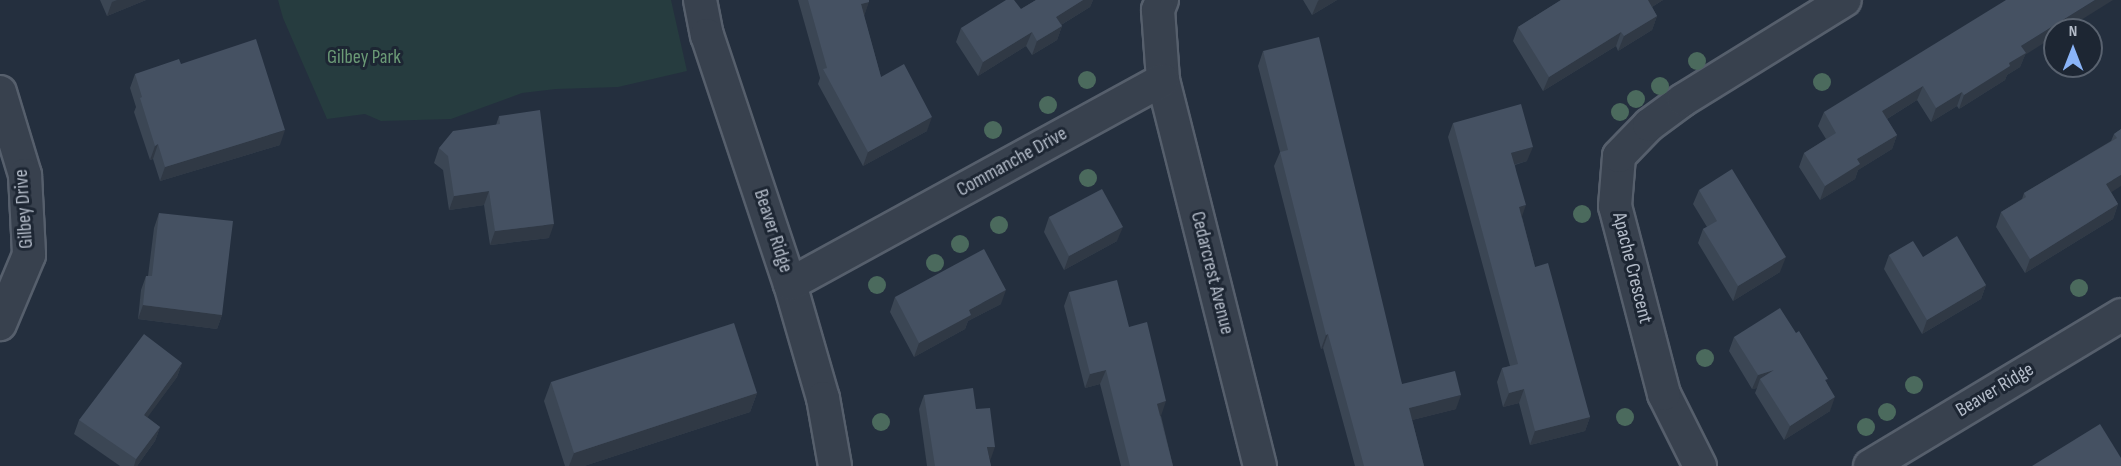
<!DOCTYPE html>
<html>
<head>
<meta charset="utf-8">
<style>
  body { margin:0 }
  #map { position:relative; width:2121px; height:466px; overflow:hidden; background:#242f3e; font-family:"Sofia Sans Condensed",sans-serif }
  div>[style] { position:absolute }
  .green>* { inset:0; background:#263c3f }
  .roads { filter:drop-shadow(2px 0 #565f6c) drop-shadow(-2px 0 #565f6c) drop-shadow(0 2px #565f6c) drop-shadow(0 -2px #565f6c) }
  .street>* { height:32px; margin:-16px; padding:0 16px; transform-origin:16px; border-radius:16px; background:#38414e }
  .trees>* { width:18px; height:18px; margin:-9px; border-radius:50%; background:#4b6a5d }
  .wall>* { inset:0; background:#3b4654 }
  .shaded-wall>* { inset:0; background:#303945 }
  .building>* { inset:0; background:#455162 }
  span { translate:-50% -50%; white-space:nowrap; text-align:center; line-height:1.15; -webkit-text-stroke:6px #1d2633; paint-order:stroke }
  .park-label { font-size:20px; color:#6b9a76 }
  .street-label { font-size:20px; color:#b4bcc9 }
  .north { position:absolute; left:2043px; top:18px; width:60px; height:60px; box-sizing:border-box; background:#1d2633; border:2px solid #59626f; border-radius:50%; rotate:0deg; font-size:16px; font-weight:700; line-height:24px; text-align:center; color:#b4bcc9 }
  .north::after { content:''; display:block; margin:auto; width:21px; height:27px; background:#8ab4f8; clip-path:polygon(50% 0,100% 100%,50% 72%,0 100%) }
</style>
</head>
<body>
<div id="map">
  <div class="green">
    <i style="clip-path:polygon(278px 0,671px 0,687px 71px,618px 87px,556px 89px,522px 93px,451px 119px,381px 121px,365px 114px,327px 119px,283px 18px)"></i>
  </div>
  <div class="roads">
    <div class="street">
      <i style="left:700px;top:0;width:36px;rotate:79deg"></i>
      <i style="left:707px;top:35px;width:262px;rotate:71.6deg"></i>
      <i style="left:790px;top:284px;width:119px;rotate:73.9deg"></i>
      <i style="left:823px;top:398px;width:69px;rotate:80deg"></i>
      <i style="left:1162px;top:0;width:11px;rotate:112deg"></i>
      <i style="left:1158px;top:10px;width:70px;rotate:85.9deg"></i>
      <i style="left:1163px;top:80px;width:398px;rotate:75.9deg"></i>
      <i style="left:0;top:92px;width:87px;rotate:73.2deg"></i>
      <i style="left:25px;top:175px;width:80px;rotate:87.1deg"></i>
      <i style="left:29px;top:255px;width:75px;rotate:112.8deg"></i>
      <i style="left:790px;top:284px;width:425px;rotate:-28.7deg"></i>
      <i style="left:1700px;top:466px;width:80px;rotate:-116.6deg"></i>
      <i style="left:1664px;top:394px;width:194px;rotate:-104.6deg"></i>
      <i style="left:1615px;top:206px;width:50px;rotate:-85.4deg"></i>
      <i style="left:1619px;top:156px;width:43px;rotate:-45.9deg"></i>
      <i style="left:1649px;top:125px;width:42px;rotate:-36.3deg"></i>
      <i style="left:1683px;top:100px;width:190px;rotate:-31.7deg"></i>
      <i style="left:1870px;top:466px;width:293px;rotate:-31deg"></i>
    </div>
  </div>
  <div class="trees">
    <i style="left:1697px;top:61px"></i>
    <i style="left:1087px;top:80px"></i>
    <i style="left:1822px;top:82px"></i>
    <i style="left:1660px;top:86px"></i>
    <i style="left:1636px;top:99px"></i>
    <i style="left:1048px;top:105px"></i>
    <i style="left:1620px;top:112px"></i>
    <i style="left:993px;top:130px"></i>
    <i style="left:1088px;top:178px"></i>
    <i style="left:1582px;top:214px"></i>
    <i style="left:999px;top:225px"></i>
    <i style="left:960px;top:244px"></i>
    <i style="left:935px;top:263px"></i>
    <i style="left:877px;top:285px"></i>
    <i style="left:2079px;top:288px"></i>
    <i style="left:1705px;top:358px"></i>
    <i style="left:1914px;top:385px"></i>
    <i style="left:1887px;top:412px"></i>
    <i style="left:1625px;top:417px"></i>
    <i style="left:881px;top:422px"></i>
    <i style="left:1866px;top:427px"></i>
  </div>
  <div class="wall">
    <i style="clip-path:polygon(100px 0,146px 0,107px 16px)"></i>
    <i style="clip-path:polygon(798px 0,869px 0,864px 16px,881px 77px,927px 131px,863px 166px,818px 84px,820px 78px)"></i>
    <i style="clip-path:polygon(1036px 0,1093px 0,1090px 7px,1061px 25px,1062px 26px,1057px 40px,1032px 55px,1026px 46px,978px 76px,956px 42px,961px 28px,1021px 9px)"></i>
    <i style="clip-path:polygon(1303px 0,1337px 0,1312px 15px)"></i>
    <i style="clip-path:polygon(1561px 0,1663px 0,1652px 7px,1657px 16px,1652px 30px,1618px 51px,1616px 46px,1543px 91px,1513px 41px,1518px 27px)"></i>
    <i style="clip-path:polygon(1263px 51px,1402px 384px,1456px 409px,1412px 420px,1424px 466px,1355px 466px,1323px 348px,1321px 349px,1274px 166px,1280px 152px,1258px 66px)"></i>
    <i style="clip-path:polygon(2025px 55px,2020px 67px,2007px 75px,2005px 80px,1959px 109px,1957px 106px,1931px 122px,1917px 100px,1887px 119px,1897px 135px,1892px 149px,1858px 170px,1855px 179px,1820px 200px,1799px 167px,1804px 153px,1826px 139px,1818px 126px,1824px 112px)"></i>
    <i style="clip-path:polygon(181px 64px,280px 145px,160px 181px,153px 159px,150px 160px,134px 112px,136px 107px,130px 88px,135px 74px)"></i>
    <i style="clip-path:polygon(499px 116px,549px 238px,490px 245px,484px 205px,449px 210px,443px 170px,434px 163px,439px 148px,496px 125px)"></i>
    <i style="clip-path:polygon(1453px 123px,1527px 161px,1515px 165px,1522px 217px,1535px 267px,1590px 417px,1585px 431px,1530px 445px,1519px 403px,1503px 407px,1497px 382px,1502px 368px,1510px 366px,1448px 137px)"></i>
    <i style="clip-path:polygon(2121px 129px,2111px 192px,2118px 204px,2113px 219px,2025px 273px,1996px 227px,2001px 212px,2022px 199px,2024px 193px,2111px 141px,2114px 134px)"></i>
    <i style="clip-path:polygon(1699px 190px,1780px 272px,1733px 301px,1698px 243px,1703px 229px,1707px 227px,1693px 204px)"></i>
    <i style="clip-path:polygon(159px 213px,222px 315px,217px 329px,138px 319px,141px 290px,146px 276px,148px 276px,154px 228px)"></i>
    <i style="clip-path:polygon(1049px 217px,1117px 241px,1064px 270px,1044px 232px)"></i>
    <i style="clip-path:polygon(1889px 255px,1923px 257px,1986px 285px,1981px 299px,1922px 334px,1884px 269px)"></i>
    <i style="clip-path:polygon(1069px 292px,1129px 327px,1161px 416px,1173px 466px,1121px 466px,1100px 384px,1085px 388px,1064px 306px)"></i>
    <i style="clip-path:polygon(895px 297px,1001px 304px,968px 321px,965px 329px,914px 357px,890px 312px)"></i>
    <i style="clip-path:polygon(1796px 333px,1827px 383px,1830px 411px,1784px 440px,1755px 393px,1757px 388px,1752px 389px,1729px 351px,1734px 337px)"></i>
    <i style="clip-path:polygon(182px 363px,177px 377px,147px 417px,160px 427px,155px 441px,137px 466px,120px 466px,74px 434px,79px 420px)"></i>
    <i style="clip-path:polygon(551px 382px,757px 393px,750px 412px,584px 466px,565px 466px,544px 401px)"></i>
    <i style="clip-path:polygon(924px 395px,976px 409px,991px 466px,927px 466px,919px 409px)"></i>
  </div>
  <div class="shaded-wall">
    <i style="clip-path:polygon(117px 0,146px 0,107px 16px,112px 2px)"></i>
    <i style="clip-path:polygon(1083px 0,1093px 0,1090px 7px,1051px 31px,1056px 17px)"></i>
    <i style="clip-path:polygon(1319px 0,1337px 0,1312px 15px,1318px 1px)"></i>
    <i style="clip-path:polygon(1647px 0,1663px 0,1642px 13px)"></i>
    <i style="clip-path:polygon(2095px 0,2113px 0,2065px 30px,2055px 30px,2055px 36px,2025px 55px,2020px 67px,2007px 75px,2005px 80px,1959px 109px,1964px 95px,2009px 63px,2021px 46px)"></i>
    <i style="clip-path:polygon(869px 2px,864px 16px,861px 4px)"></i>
    <i style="clip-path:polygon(1657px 16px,1652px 30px,1618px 51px,1624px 36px)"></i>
    <i style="clip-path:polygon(1062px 26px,1057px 40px,1032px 55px,1037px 41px)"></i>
    <i style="clip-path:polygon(1032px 32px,1026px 46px,978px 76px,983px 62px)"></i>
    <i style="clip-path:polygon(1621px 32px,1616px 46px,1543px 91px,1549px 77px)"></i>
    <i style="clip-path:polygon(1923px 86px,1917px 100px,1877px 125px,1882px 111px)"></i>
    <i style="clip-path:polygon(1962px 92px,1957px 106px,1931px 122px,1936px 108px)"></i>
    <i style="clip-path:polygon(932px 117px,927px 131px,863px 166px,868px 152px)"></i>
    <i style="clip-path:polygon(285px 130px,280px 145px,160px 181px,165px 167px)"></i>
    <i style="clip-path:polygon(1897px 135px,1892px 149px,1858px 170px,1855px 179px,1820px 200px,1825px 186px,1857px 159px)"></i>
    <i style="clip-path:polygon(158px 144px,153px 159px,150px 160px,155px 146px)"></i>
    <i style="clip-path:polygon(1533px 147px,1527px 161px,1506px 167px,1511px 153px)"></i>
    <i style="clip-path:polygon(2121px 175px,2121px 186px,2101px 199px,2106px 184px)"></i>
    <i style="clip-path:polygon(489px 191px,484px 205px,449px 210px,454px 196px)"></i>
    <i style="clip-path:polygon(2118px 204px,2113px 219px,2025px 273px,2030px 259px)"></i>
    <i style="clip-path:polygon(1526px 205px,1521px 219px,1519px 207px)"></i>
    <i style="clip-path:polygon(554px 224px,549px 238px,490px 245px,495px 231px)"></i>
    <i style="clip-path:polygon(1123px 227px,1117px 241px,1064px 270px,1069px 256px)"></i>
    <i style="clip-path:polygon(1786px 257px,1780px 272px,1733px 301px,1738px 286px)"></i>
    <i style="clip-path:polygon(1986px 285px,1981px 299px,1922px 334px,1927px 320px)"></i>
    <i style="clip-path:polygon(1006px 290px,1001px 304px,968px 321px,965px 329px,914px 357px,919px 343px,969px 310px)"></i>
    <i style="clip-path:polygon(143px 305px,222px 315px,217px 329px,138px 319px)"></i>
    <i style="clip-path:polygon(1328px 334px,1323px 348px,1321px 349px,1326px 335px)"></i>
    <i style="clip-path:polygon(182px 363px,177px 377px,139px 429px,144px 415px)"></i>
    <i style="clip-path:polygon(1106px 370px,1100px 384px,1085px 388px,1090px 374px)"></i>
    <i style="clip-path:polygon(1774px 370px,1760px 379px,1757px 388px,1752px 389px,1758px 375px)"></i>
    <i style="clip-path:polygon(1524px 389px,1519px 403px,1503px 407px,1509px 393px)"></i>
    <i style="clip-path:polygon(757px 393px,750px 412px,584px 466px,569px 466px,574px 453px)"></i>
    <i style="clip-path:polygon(1461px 395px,1456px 409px,1404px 422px,1409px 408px)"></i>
    <i style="clip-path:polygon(1835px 397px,1830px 411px,1784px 440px,1790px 426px)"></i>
    <i style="clip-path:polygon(1166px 401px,1161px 416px,1152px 418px,1157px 404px)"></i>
    <i style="clip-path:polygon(1590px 417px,1585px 431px,1530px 445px,1535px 431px)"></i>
    <i style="clip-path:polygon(160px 427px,155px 441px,137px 466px,134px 466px,136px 459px)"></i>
    <i style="clip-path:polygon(987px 447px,995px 447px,990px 461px)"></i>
  </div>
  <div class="building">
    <i style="clip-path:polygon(808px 0,869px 0,869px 2px,861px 4px,881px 77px,904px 64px,932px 117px,868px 152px,823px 69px,827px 68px)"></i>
    <i style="clip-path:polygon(1006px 0,1014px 0,1021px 9px,1036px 0,1083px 0,1056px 17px,1062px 26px,1037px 41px,1032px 32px,983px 62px,961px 28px)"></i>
    <i style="clip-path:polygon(1561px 0,1648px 0,1657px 16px,1624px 36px,1621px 32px,1549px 77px,1518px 27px)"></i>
    <i style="clip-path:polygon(2006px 0,2095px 0,2021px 46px,2026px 53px,2009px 63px,2010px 66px,1964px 95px,1962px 92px,1936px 108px,1923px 86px,1882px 111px,1897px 135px,1857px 159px,1860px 164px,1825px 186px,1804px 153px,1836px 133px,1824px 112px)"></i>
    <i style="clip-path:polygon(1319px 37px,1402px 384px,1455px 371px,1461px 395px,1409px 408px,1424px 466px,1364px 466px,1328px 334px,1326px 335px,1280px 152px,1288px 150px,1263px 51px)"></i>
    <i style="clip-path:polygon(256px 39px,285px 130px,165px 167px,158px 144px,155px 146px,140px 98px,142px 97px,135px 74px,179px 59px,181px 64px)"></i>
    <i style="clip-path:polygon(1521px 104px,1533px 147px,1511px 153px,1526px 205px,1519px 207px,1535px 267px,1548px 263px,1590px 417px,1535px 431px,1524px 389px,1509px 393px,1502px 368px,1518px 364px,1453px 123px)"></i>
    <i style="clip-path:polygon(540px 110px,554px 224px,495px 231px,489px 191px,454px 196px,448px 156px,439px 148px,453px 131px,500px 124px,499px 116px)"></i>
    <i style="clip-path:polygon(2121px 129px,2121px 175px,2106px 184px,2118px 204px,2030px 259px,2001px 212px,2026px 197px,2024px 193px,2117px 138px,2114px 134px)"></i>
    <i style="clip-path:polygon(1732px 169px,1786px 257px,1738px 286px,1703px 229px,1717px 221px,1699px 190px)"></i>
    <i style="clip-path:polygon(1102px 189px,1123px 227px,1069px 256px,1049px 217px)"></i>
    <i style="clip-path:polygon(159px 213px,233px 221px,222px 315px,143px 305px,146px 276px,152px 276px)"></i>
    <i style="clip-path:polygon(1957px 236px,1986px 285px,1927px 320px,1889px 255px,1913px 241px,1923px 257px)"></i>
    <i style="clip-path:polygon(984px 249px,1006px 290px,969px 310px,971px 315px,919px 343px,895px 297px)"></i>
    <i style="clip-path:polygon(1117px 280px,1129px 327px,1147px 322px,1166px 401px,1157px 404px,1173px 466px,1130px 466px,1106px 370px,1090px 374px,1069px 292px)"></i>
    <i style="clip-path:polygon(1780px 308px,1796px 333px,1799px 331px,1828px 379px,1825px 380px,1835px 397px,1790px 426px,1760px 379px,1774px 370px,1758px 375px,1734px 337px)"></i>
    <i style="clip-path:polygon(734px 323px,757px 393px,574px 453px,551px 382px)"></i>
    <i style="clip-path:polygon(144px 334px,182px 363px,144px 415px,160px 427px,136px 459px,79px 420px)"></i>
    <i style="clip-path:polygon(973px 388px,976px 409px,990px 408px,995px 447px,987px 447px,991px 466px,935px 466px,924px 395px)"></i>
    <i style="clip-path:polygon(2100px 424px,2121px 458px,2121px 466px,2032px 466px)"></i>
  </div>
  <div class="park-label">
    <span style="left:364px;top:57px">Gilbey Park</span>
  </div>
  <div class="street-label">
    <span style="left:1012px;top:162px;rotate:-29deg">Commanche Drive</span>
    <span style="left:24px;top:209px;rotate:-94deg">Gilbey Drive</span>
    <span style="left:773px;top:231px;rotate:72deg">Beaver Ridge</span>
    <span style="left:1632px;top:268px;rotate:76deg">Apache Crescent</span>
    <span style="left:1212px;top:273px;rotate:76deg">Cedarcrest Avenue</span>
    <span style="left:1995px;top:390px;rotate:-31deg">Beaver Ridge</span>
  </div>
  <div class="north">N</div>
</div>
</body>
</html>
